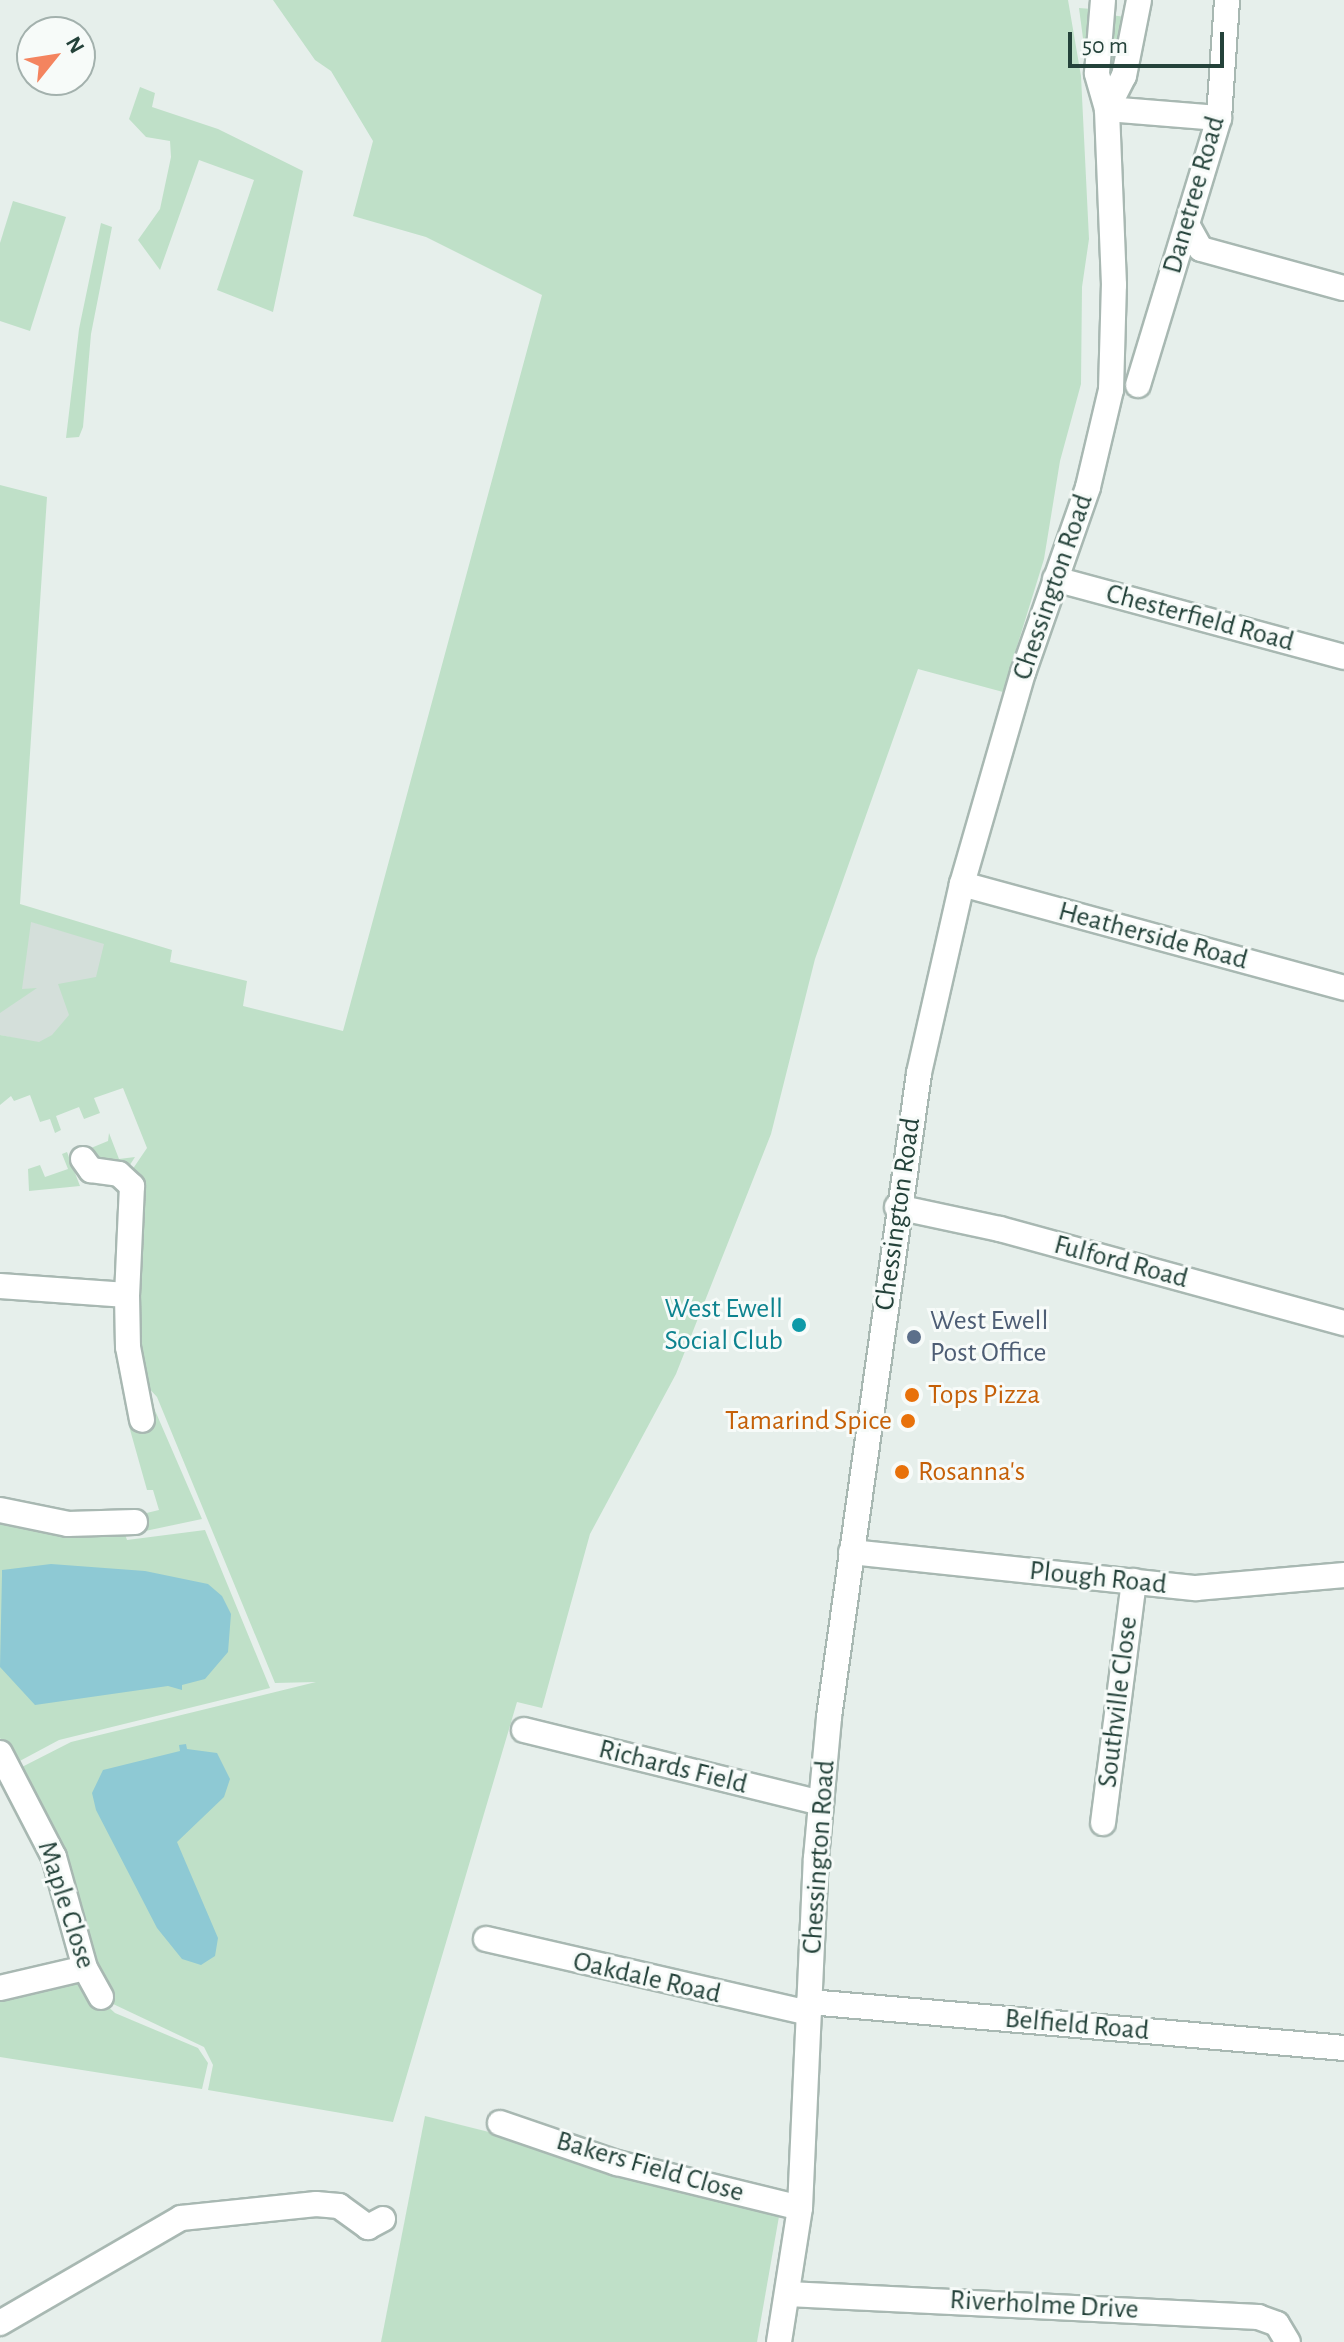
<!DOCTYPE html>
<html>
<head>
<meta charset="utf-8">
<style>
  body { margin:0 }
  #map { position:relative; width:1344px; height:2342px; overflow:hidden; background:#e6efeb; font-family:"Alegreya Sans",sans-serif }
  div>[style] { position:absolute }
  .built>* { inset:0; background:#d4dfda }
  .green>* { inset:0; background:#bfe0c8 }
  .water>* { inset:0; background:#8ec9d4 }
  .roads { filter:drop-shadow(2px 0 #a8b8b2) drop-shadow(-2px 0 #a8b8b2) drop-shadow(0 2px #a8b8b2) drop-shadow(0 -2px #a8b8b2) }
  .minor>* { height:24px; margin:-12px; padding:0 12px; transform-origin:12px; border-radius:12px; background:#fff }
  .secondary>* { height:24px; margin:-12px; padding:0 12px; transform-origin:12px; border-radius:12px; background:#fff }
  .dots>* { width:22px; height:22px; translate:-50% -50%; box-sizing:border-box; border:4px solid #f7fbf9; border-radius:50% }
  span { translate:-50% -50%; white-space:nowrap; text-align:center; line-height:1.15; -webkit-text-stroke:6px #f7fbf9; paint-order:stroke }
  .street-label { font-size:28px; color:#24423a }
  .culture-label { font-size:28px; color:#0d838f }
  .right { translate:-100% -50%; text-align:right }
  .service-label { font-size:28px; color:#4e5e75 }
  .left { translate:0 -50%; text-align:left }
  .food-label { font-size:28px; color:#c56008 }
  .north { position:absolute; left:16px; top:16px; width:80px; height:80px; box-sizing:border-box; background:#f7fbf9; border:2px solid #a3b1ad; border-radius:50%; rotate:60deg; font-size:22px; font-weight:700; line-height:32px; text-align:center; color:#24423a }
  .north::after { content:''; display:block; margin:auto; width:28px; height:36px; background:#f4845f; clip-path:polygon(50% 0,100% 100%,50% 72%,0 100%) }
  .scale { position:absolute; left:1068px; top:32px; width:156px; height:36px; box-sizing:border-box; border:4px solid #24423a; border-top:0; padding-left:10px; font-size:24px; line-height:28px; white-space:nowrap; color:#24423a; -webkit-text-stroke:6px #f7fbf9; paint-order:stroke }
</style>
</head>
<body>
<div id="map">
  <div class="built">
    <i style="clip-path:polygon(0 485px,9px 915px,151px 957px,47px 1045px,0 1035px)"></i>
  </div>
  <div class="green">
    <i style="clip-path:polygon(273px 0,1068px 0,1081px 76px,1089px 239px,1082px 287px,1081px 384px,1060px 461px,1044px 559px,1003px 692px,918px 669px,815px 959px,771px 1134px,676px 1374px,590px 1534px,542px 1708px,517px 1702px,393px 2122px,208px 2090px,213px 2065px,204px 2047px,111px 2003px,20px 1768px,71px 1742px,316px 1682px,275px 1683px,157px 1397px,146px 1385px,139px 1361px,130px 1173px,147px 1148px,123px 1088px,94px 1098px,100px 1113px,84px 1119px,79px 1107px,56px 1116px,61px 1130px,55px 1133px,50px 1119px,40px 1122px,30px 1095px,14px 1101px,11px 1096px,0 1105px,0 1035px,39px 1042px,52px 1035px,69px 1015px,58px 984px,96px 977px,104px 944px,31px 922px,22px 989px,37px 988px,0 1013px,0 485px,47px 497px,20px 904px,172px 950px,170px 962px,247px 981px,243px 1006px,343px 1031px,542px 295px,426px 237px,353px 216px,373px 141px,331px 71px,315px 60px)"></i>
    <i style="clip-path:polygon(1079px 8px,1092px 9px,1088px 76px)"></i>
    <i style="clip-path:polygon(1111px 15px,1125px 17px,1109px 77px,1106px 73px)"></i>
    <i style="clip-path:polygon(140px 87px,155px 93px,152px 107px,218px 129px,303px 171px,273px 312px,217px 290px,254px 180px,199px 160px,160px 270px,138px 240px,160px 209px,171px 157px,170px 141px,146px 137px,129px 119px)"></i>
    <i style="clip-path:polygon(13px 201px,66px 217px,30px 331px,0 321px,0 243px)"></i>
    <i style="clip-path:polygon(101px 223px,112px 227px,91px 334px,83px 427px,79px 437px,66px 438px,79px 329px)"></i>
    <i style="clip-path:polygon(109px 1133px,119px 1159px,135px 1157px,126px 1171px,95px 1160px,91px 1148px,108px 1141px)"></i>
    <i style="clip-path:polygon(67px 1152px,80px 1186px,29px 1191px,28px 1169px,40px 1165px,45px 1177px,68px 1169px,62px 1154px)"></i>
    <i style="clip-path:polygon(147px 1392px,202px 1519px,131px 1534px,134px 1516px,159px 1510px,153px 1490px,147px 1490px,129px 1426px,148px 1421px)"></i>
    <i style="clip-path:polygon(0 1520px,124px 1531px,127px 1540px,205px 1530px,270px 1688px,59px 1740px,16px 1763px,0 1738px)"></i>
    <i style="clip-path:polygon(80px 1981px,115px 2013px,198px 2048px,208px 2063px,202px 2089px,0 2057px,0 1994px)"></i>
    <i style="clip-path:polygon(425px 2116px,781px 2205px,757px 2342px,381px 2342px)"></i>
  </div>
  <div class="water">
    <i style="clip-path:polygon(51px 1564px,145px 1571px,208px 1584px,222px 1596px,231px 1614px,228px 1652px,205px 1679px,182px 1685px,182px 1690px,168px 1686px,35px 1705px,0 1667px,2px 1575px,2px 1570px)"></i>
    <i style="clip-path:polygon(186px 1744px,187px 1749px,217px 1753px,230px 1779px,224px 1797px,177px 1842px,218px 1938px,215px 1956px,201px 1965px,182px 1959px,157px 1928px,96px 1810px,92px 1793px,103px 1770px,180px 1751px,179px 1745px)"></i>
  </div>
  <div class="roads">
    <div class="minor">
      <i style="left:1107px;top:109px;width:112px;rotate:4.6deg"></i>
      <i style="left:1188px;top:226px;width:26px;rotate:61deg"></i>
      <i style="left:1201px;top:249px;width:148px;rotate:15.3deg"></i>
      <i style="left:1138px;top:385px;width:279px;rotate:-73.1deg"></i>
      <i style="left:1219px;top:118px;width:118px;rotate:-86.1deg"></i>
      <i style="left:1055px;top:579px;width:299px;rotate:15.1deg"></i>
      <i style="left:962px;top:884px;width:396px;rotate:15.2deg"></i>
      <i style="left:83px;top:1159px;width:14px;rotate:54deg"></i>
      <i style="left:91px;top:1170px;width:28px;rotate:8deg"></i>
      <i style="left:119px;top:1174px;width:18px;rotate:43deg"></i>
      <i style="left:132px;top:1186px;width:109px;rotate:92.6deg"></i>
      <i style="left:897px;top:1207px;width:105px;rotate:12.1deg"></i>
      <i style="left:1000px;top:1229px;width:357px;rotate:15.3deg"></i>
      <i style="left:0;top:1286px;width:127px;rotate:4.1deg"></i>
      <i style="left:127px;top:1295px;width:52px;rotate:88.9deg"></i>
      <i style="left:128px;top:1347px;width:74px;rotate:79.1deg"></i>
      <i style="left:0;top:1510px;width:69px;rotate:11.6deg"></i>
      <i style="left:68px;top:1524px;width:67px;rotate:-1.7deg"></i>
      <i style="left:851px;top:1552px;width:347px;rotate:6deg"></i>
      <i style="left:1196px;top:1588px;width:149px;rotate:-5deg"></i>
      <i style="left:524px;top:1730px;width:306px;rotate:13.8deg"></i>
      <i style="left:0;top:1753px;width:117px;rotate:62.6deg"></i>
      <i style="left:54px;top:1857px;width:115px;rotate:74.4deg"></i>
      <i style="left:85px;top:1968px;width:33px;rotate:61deg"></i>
      <i style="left:1103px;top:1823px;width:244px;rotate:-82.7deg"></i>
      <i style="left:486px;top:1939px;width:331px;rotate:12.9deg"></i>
      <i style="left:0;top:1988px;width:87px;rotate:-13.2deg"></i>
      <i style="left:809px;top:2002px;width:537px;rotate:4.91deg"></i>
      <i style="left:500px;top:2123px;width:124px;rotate:18.9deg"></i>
      <i style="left:617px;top:2163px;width:188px;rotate:13.8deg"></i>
      <i style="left:788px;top:2294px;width:471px;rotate:2.8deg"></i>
      <i style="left:1258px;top:2317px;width:20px;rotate:20deg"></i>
      <i style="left:1277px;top:2324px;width:21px;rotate:59deg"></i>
      <i style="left:0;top:2323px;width:209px;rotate:-30.1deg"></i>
      <i style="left:181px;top:2218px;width:136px;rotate:-5.9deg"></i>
      <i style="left:316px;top:2204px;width:23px;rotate:5deg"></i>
      <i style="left:339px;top:2206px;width:36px;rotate:36deg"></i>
      <i style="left:368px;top:2227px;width:17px;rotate:-28deg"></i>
    </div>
    <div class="secondary">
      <i style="left:1107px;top:109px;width:37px;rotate:-63deg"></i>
      <i style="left:1124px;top:76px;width:77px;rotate:-78.8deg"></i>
      <i style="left:779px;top:2342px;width:136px;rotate:-81.1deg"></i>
      <i style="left:800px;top:2208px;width:350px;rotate:-87.4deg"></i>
      <i style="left:816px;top:1858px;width:142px;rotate:-84.7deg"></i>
      <i style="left:829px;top:1717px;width:650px;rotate:-82.04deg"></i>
      <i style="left:919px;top:1073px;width:194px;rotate:-77.2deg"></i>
      <i style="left:962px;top:884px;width:220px;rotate:-73.9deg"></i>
      <i style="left:1023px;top:673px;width:197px;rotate:-70.7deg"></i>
      <i style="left:1088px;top:487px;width:100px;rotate:-76.7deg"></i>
      <i style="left:1111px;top:390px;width:105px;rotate:-88.4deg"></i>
      <i style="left:1114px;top:285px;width:176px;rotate:-92.3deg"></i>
      <i style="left:1107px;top:109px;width:37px;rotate:-106deg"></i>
      <i style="left:1097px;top:73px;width:73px;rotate:-85.3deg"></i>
    </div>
  </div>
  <div class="dots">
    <i style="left:799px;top:1325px;background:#0f9aa8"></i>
    <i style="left:914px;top:1337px;background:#5c6f8a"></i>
    <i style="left:912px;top:1395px;background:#e8710a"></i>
    <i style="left:908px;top:1421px;background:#e8710a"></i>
    <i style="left:902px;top:1472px;background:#e8710a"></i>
  </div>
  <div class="street-label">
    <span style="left:1194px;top:195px;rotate:-74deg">Danetree Road</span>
    <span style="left:1053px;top:587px;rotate:-71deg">Chessington Road</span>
    <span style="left:1200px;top:618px;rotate:15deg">Chesterfield Road</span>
    <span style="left:1153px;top:936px;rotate:15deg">Heatherside Road</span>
    <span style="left:898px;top:1214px;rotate:-82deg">Chessington Road</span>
    <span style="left:1121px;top:1262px;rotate:15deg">Fulford Road</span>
    <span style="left:1098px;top:1578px;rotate:6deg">Plough Road</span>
    <span style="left:1118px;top:1702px;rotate:-83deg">Southville Close</span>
    <span style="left:673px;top:1767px;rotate:14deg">Richards Field</span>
    <span style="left:819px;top:1857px;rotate:-86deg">Chessington Road</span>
    <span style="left:66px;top:1905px;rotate:72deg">Maple Close</span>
    <span style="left:647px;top:1978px;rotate:13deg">Oakdale Road</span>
    <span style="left:1077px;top:2025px;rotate:5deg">Belfield Road</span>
    <span style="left:650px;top:2167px;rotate:16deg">Bakers Field Close</span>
    <span style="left:1044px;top:2305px;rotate:3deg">Riverholme Drive</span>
  </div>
  <div class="culture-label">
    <span class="right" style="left:783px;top:1325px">West Ewell<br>Social Club</span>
  </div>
  <div class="service-label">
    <span class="left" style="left:930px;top:1337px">West Ewell<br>Post Office</span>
  </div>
  <div class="food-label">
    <span class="left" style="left:928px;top:1395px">Tops Pizza</span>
    <span class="right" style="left:892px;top:1421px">Tamarind Spice</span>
    <span class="left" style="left:918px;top:1472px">Rosanna's</span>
  </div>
  <div class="north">N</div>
  <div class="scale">50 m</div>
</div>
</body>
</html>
